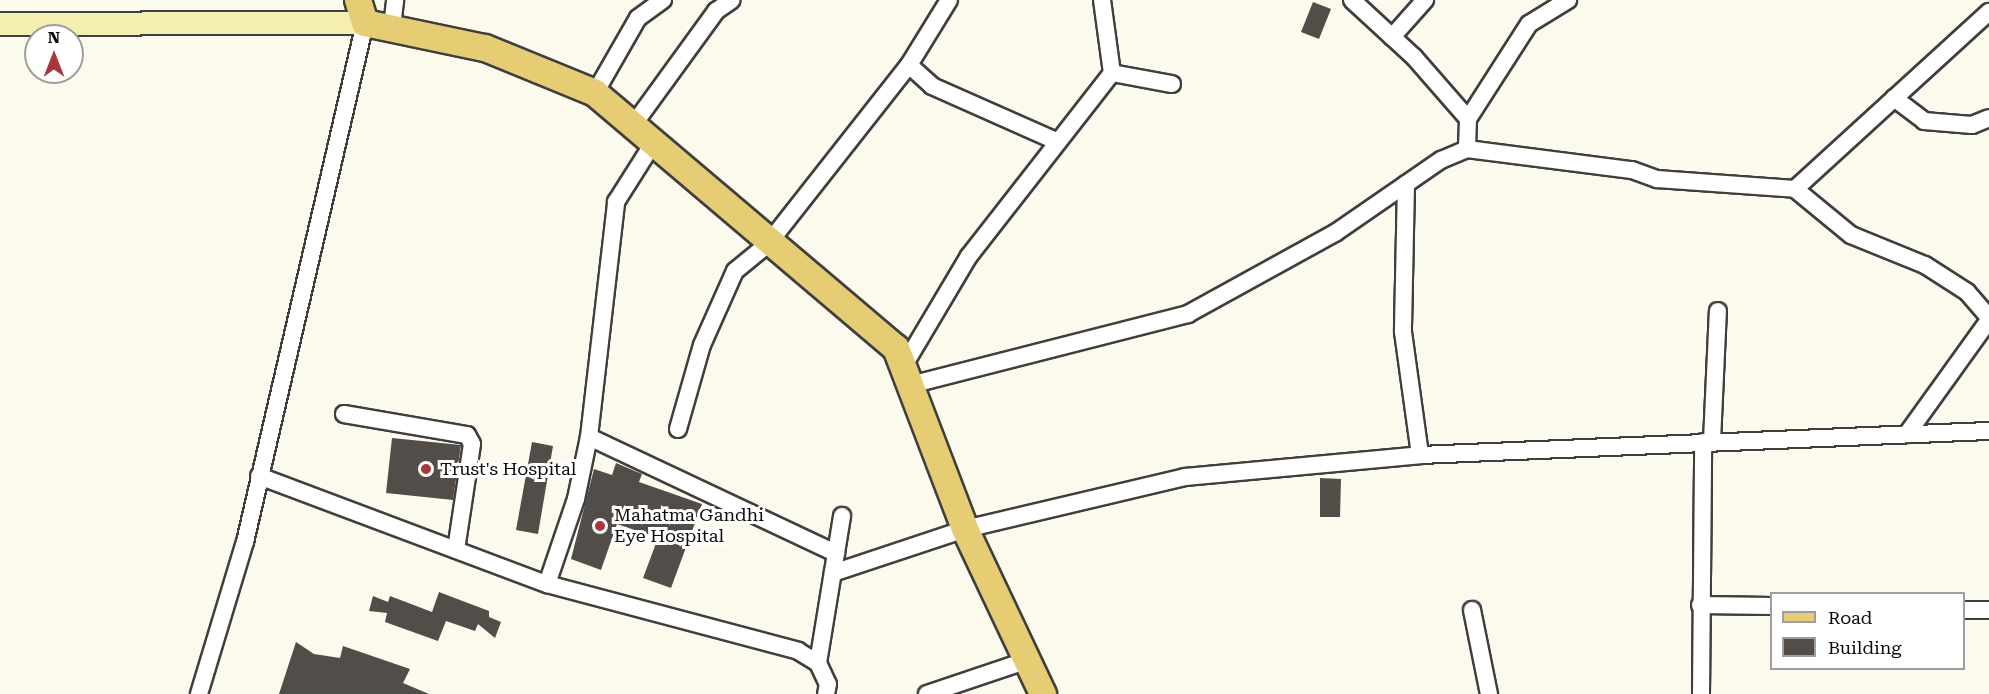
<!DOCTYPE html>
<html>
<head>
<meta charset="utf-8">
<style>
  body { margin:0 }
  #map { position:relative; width:1989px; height:694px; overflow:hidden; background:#fcfaed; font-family:"Roboto Serif",serif }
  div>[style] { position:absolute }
  .building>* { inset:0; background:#534d4a }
  .roads { filter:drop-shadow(2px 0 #3f3f3f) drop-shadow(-2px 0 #3f3f3f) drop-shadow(0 2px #3f3f3f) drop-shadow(0 -2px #3f3f3f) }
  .street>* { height:16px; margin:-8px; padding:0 8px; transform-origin:8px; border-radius:8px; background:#fff }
  .secondary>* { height:22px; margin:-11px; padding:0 11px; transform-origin:11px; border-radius:11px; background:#f4eeb0 }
  .primary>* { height:26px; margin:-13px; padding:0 13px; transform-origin:13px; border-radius:13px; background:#e6cd73 }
  .dots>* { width:16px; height:16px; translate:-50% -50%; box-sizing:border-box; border:3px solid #fff; border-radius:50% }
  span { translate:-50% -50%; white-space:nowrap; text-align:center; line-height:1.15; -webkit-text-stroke:6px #fff; paint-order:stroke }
  .poi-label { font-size:18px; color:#0c0c0c }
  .left { translate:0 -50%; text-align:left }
  .legend { position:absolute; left:1770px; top:592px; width:195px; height:78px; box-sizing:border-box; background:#fff; border:2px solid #9e9e9e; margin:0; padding:8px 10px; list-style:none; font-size:18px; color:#0c0c0c }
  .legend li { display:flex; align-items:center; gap:12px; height:30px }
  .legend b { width:30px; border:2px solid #9e9e9e }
  .north { position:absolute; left:24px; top:24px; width:60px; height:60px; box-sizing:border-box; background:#fff; border:2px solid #9e9e9e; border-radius:50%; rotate:0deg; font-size:16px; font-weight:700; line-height:24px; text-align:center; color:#0c0c0c }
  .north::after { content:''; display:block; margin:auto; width:21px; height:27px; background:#a9373a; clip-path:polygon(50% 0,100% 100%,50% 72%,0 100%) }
</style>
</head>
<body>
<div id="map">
  <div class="building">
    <i style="clip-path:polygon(1313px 2px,1331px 9px,1319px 39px,1301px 32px)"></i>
    <i style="clip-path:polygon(392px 438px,461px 445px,453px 500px,386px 493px)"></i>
    <i style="clip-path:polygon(532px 442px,553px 446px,538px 534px,516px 530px)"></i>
    <i style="clip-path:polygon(616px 463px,642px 474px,639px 482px,702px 504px,671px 588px,643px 578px,658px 538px,617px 524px,601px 570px,571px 559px,594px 469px,612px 475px)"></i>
    <i style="clip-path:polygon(1320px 478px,1341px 479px,1340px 517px,1320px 517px)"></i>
    <i style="clip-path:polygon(439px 592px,489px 611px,489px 617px,501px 622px,495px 638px,478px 624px,475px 631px,446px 621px,438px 641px,385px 622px,387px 613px,369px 611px,373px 596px,388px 602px,390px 596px,432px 612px)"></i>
    <i style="clip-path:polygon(296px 642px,314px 654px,340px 658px,343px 646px,410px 669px,403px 683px,429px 694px,279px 694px)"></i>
  </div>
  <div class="roads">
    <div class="street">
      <i style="left:1102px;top:0;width:74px;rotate:82.2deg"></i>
      <i style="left:1112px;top:73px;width:61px;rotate:10.4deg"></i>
      <i style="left:1352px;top:0;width:84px;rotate:42.6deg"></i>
      <i style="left:1414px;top:57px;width:82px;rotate:48.9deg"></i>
      <i style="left:1468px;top:119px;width:30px;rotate:92deg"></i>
      <i style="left:392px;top:26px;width:26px;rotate:-83deg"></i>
      <i style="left:1392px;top:37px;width:50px;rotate:-48.3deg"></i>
      <i style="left:909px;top:65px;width:31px;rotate:42deg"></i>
      <i style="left:932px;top:86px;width:136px;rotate:23.9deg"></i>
      <i style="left:595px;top:93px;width:86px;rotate:-60.2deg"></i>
      <i style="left:638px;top:18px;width:31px;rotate:-36deg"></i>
      <i style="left:1894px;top:98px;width:38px;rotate:37deg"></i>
      <i style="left:1924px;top:121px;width:48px;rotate:4.8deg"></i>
      <i style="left:1972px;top:125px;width:18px;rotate:-22deg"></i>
      <i style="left:1468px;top:119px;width:113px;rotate:-57.3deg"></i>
      <i style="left:1529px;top:24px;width:46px;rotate:-31.6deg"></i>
      <i style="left:634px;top:124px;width:140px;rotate:-54deg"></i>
      <i style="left:716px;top:11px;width:19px;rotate:-35deg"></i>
      <i style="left:1406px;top:184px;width:148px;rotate:91.2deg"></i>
      <i style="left:1403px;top:332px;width:124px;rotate:82.1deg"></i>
      <i style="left:1795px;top:189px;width:263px;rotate:-42.4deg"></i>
      <i style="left:906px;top:362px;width:123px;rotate:-59.3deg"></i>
      <i style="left:969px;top:256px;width:232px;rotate:-52deg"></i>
      <i style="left:914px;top:384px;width:283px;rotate:-14.3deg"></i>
      <i style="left:1188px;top:314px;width:168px;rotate:-28.9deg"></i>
      <i style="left:1335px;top:233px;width:129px;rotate:-34.6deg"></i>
      <i style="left:1441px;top:160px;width:28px;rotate:-23deg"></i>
      <i style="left:1467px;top:149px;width:166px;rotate:7.3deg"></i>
      <i style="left:1632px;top:170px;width:27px;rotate:20deg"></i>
      <i style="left:1657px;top:179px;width:138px;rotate:4.1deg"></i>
      <i style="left:1795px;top:189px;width:72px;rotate:39.4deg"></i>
      <i style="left:1851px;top:235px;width:80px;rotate:22.1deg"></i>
      <i style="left:1925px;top:265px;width:50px;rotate:32.7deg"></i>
      <i style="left:1967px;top:292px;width:33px;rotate:49deg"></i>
      <i style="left:344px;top:414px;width:125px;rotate:9.7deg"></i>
      <i style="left:467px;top:435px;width:10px;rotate:61deg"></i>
      <i style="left:472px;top:444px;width:107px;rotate:98.6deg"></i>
      <i style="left:678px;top:429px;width:87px;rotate:-74.1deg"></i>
      <i style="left:702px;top:345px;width:81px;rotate:-66deg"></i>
      <i style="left:735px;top:271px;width:43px;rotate:-39.3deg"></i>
      <i style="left:768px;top:244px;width:228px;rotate:-51.8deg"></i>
      <i style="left:909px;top:65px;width:76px;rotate:-58.4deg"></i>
      <i style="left:1907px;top:434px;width:140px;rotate:-54.3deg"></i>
      <i style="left:589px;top:437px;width:273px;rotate:25.2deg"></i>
      <i style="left:1712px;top:441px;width:130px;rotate:-87.4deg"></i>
      <i style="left:259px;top:476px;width:308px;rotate:20.6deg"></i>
      <i style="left:547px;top:584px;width:260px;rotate:14.9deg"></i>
      <i style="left:798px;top:651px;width:23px;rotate:31deg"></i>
      <i style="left:818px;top:663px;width:23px;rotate:65deg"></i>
      <i style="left:828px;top:684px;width:10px;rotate:101deg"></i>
      <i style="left:833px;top:573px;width:139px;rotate:-18.4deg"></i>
      <i style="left:965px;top:529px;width:226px;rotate:-13.3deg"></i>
      <i style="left:1185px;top:477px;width:236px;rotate:-5.3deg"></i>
      <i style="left:1420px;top:455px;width:570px;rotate:-2.42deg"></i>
      <i style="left:547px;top:584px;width:90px;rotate:-71.2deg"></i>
      <i style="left:576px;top:499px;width:63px;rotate:-78.2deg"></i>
      <i style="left:589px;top:437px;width:237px;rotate:-83.4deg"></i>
      <i style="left:616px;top:202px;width:71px;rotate:-57.7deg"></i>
      <i style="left:1700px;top:605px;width:72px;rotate:0.8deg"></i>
      <i style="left:1472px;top:610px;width:86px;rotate:78.6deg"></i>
      <i style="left:1964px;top:610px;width:25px"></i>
      <i style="left:818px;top:663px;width:149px;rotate:-80.7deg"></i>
      <i style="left:199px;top:694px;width:159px;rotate:-73.2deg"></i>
      <i style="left:245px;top:542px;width:533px;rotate:-76.98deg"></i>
      <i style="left:927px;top:694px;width:103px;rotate:-18.6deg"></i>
      <i style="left:1701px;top:694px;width:252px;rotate:-89.5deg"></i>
    </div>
    <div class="secondary">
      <i style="left:0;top:24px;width:365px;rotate:-0.2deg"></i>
    </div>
    <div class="primary">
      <i style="left:358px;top:0;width:24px;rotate:73deg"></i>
      <i style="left:365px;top:23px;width:123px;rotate:11.8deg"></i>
      <i style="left:485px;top:48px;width:119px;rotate:22.2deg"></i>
      <i style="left:595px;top:93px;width:394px;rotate:40.3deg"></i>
      <i style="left:896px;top:348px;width:194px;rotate:69.1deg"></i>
      <i style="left:965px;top:529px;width:183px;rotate:64.7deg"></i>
    </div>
  </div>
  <div class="dots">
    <i style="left:426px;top:469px;background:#a9373a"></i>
    <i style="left:600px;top:526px;background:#a9373a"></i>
  </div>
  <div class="poi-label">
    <span class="left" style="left:440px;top:469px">Trust's Hospital</span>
    <span class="left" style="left:614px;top:526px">Mahatma Gandhi<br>Eye Hospital</span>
  </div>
  <ul class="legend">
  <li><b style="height:8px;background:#e6cd73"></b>Road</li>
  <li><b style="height:16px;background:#534d4a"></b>Building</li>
  </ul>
  <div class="north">N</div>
</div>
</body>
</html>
